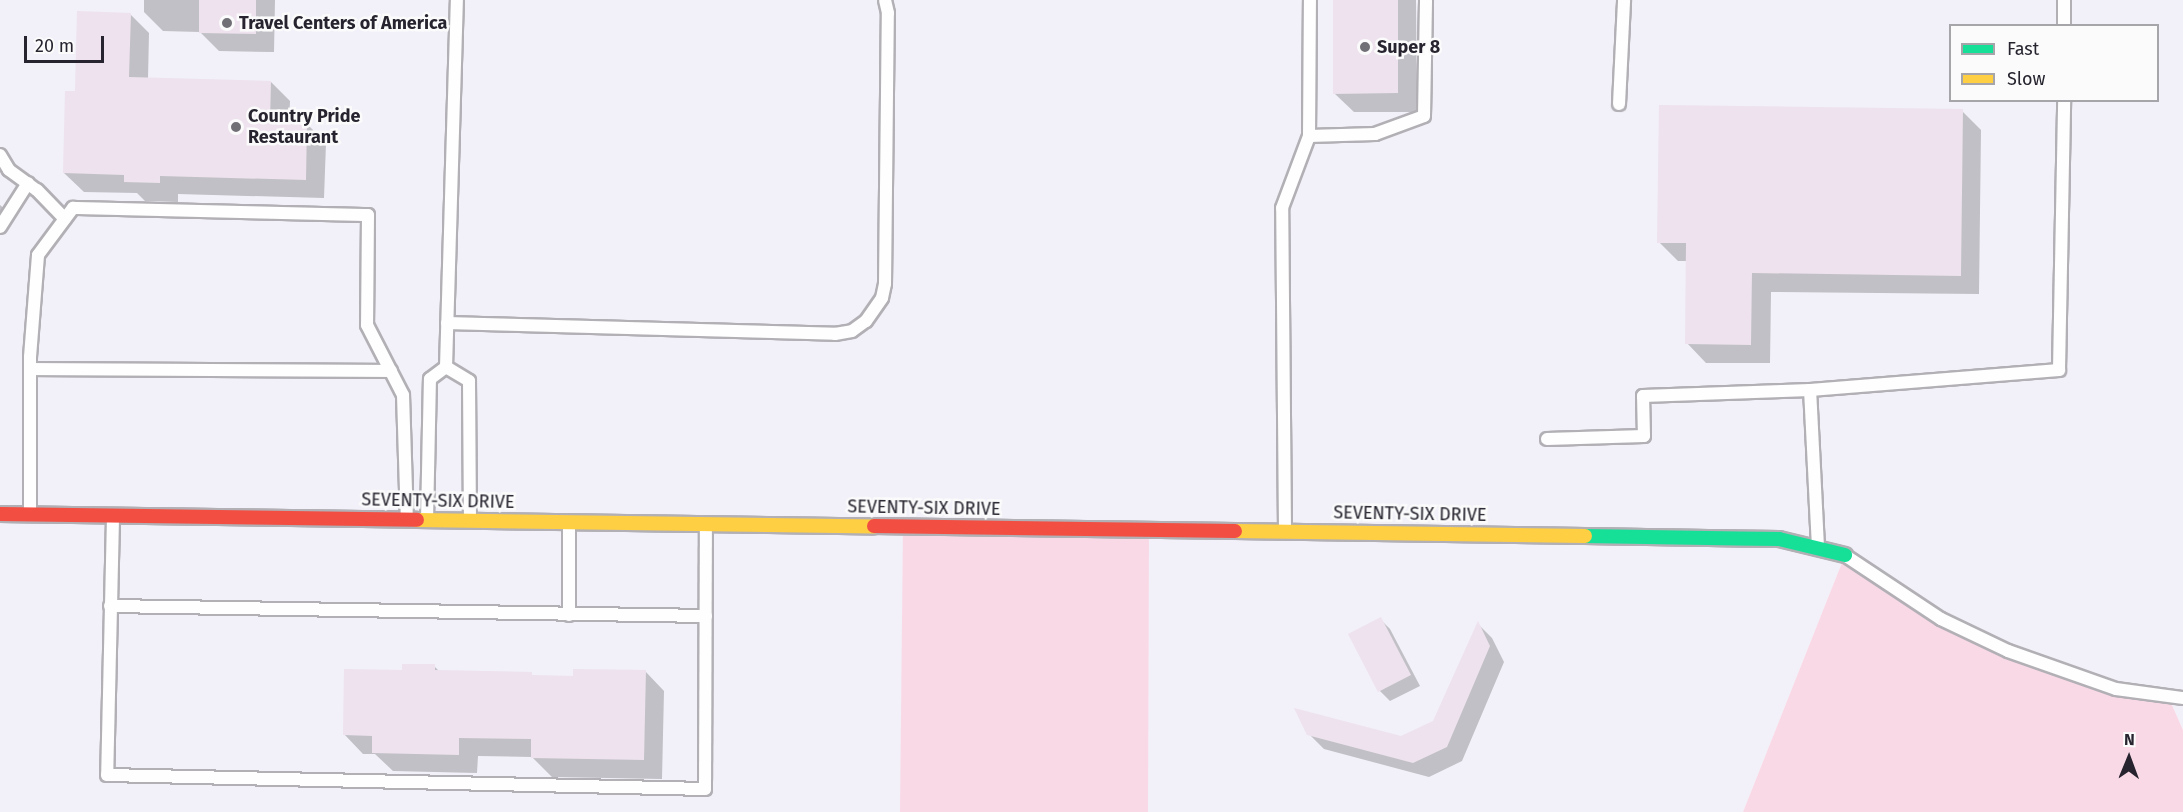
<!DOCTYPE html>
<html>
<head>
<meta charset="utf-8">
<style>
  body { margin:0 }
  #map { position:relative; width:2183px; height:812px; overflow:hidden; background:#fbfbfb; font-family:"Fira Sans",sans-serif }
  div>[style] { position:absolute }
  .built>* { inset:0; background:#f2f0f8 }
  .green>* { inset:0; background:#f9d9e6 }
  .shadow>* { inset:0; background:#0003 }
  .building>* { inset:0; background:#ede2ed }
  .roads { filter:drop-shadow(2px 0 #b2b0b5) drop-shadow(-2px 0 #b2b0b5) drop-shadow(0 2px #b2b0b5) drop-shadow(0 -2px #b2b0b5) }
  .lane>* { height:12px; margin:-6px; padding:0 6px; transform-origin:6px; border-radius:6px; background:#fefefe }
  .fast>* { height:14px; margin:-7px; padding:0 7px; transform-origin:7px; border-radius:7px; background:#16e098 }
  .slow>* { height:14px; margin:-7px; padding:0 7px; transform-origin:7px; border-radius:7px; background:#ffcf43 }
  .jam>* { height:14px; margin:-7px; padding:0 7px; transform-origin:7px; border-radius:7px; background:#f24e42 }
  .dots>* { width:16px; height:16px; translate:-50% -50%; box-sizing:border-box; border:3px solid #fbfbfb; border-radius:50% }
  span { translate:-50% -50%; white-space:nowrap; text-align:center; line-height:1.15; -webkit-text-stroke:5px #fbfbfb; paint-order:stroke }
  .poi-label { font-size:18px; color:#27242f; font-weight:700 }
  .left { translate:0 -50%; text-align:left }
  .street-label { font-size:18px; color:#27242f }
  .legend { position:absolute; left:1949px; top:24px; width:210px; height:78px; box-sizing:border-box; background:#fbfbfb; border:2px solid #a6a5a9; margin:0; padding:8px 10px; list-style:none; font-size:18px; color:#27242f }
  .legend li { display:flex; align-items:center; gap:12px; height:30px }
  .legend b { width:30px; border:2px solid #a6a5a9 }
  .north { position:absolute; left:2099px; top:728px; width:60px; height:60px; -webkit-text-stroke:4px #fbfbfb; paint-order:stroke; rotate:1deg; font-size:16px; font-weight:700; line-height:24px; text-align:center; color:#27242f }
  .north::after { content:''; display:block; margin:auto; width:21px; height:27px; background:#27242f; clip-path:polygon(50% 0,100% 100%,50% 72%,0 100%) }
  .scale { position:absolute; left:24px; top:36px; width:80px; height:27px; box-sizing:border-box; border:3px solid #27242f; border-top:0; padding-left:8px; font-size:18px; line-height:21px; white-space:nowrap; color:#27242f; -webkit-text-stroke:4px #fbfbfb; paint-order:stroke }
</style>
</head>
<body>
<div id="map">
  <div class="built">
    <i style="clip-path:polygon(evenodd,0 0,2183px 0,2183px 730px,2168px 696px,2116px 689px,1941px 619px,1845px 555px,1743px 812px,0 812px,0 0,1950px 26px,2158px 26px,2158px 100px,1950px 100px,1950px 26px)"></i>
  </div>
  <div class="green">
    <i style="clip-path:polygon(903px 526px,1149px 529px,1148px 812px,900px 812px)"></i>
    <i style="clip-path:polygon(1845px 555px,1941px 619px,2066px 674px,2168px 696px,2183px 730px,2183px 812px,1743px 812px)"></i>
  </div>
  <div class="shadow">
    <i style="clip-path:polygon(144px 0,275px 0,274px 52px,219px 51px,200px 32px,163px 31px,144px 12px)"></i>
    <i style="clip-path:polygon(1334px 0,1416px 0,1417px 112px,1354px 112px,1334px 93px)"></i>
    <i style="clip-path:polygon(130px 14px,149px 33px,148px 79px,271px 82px,290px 101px,289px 124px,307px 124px,326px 143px,324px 198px,178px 194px,178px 202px,145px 201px,137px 193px,84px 192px,64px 173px,76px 93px)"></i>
    <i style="clip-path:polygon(1962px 111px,1981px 130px,1979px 294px,1771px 292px,1770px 363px,1706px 363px,1687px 343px,1688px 261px,1678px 261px,1659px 242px)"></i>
    <i style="clip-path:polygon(0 205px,7px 211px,0 222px)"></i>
    <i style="clip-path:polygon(1380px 619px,1390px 629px,1420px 686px,1390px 701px,1380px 691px,1350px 634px)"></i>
    <i style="clip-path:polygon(1478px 624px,1492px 638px,1504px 662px,1462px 761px,1429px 777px,1324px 749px,1309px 734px,1401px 737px,1434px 723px)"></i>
    <i style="clip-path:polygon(434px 666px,440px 672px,574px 678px,645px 671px,664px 691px,662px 779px,552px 777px,532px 757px,478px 756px,477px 773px,393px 771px,375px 754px,363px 754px,344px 734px)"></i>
  </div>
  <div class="building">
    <i style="clip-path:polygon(199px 0,256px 0,256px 34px,199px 33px)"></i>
    <i style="clip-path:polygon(1333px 0,1398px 0,1398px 93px,1333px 94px)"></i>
    <i style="clip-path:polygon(77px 11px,131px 13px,129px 77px,271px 81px,270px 122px,307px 123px,306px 180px,160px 176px,160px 183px,124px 182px,124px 175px,63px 173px,65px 91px,75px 91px)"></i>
    <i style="clip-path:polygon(1659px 105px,1963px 109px,1961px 276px,1752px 273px,1751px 345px,1685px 344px,1686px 243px,1657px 243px)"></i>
    <i style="clip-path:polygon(1381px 617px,1411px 675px,1378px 692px,1348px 634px)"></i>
    <i style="clip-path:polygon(1478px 621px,1490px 646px,1447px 747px,1413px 763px,1307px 735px,1294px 708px,1401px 736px,1433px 721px)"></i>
    <i style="clip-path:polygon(402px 664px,435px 664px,435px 670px,532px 672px,532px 675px,573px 676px,573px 669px,646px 670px,644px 760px,531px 758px,531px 739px,459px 738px,459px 755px,372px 753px,372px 736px,343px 735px,344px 669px,402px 670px)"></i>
  </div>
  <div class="roads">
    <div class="lane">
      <i style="left:2064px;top:0;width:26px;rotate:90deg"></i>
      <i style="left:1619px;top:104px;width:104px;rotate:-87.2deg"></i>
      <i style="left:1309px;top:136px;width:66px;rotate:-1.7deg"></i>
      <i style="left:1375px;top:134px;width:52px;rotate:-20.2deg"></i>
      <i style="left:1424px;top:116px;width:116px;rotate:-89deg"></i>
      <i style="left:0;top:155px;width:17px;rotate:59deg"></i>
      <i style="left:9px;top:170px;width:34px;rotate:36deg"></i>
      <i style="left:37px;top:190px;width:40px;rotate:46deg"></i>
      <i style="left:0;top:227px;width:52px;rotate:-57.5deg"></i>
      <i style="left:447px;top:323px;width:388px;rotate:1.6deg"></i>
      <i style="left:835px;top:334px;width:17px;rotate:-10deg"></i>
      <i style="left:852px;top:331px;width:17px;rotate:-36deg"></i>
      <i style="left:866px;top:321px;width:28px;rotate:-55deg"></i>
      <i style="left:882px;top:298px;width:14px;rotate:-78deg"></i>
      <i style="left:885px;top:284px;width:271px;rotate:-89.4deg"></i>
      <i style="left:888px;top:13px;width:13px;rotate:-103deg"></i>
      <i style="left:446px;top:367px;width:367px;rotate:-88.3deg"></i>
      <i style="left:446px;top:367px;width:27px;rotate:31deg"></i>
      <i style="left:469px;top:381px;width:139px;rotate:89.6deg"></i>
      <i style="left:31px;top:369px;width:360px;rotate:0.3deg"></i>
      <i style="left:1547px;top:439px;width:97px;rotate:-1.8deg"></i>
      <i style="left:1644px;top:436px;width:40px;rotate:-91.4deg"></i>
      <i style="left:1643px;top:396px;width:167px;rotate:-2.1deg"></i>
      <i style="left:30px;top:513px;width:156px;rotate:-90deg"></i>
      <i style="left:30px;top:357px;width:102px;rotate:-85.5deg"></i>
      <i style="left:38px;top:255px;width:59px;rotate:-53.3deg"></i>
      <i style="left:73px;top:208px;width:295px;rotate:1.4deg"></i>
      <i style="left:368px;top:215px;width:110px;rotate:90.5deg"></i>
      <i style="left:367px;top:325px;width:79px;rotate:62.8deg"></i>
      <i style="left:403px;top:395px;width:124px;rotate:88.2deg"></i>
      <i style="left:113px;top:518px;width:257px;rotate:91.3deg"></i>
      <i style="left:107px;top:775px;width:598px;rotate:1.34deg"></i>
      <i style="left:705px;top:789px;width:265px;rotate:-89.8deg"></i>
      <i style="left:427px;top:520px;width:141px;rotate:-88.8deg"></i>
      <i style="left:430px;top:379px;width:20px;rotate:-37deg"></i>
      <i style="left:569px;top:522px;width:93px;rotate:90deg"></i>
      <i style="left:1285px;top:530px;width:322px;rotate:-90.5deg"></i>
      <i style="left:1282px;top:208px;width:77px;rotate:-69.4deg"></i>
      <i style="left:1309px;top:136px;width:136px;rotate:-89.6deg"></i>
      <i style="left:1818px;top:547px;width:157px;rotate:-92.9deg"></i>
      <i style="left:1810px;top:390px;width:250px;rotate:-4.6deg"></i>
      <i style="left:2059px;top:370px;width:270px;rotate:-88.9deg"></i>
      <i style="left:1846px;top:556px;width:114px;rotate:33.6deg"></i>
      <i style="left:1941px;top:619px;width:74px;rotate:25.5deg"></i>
      <i style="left:2008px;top:651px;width:114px;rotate:19.4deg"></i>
      <i style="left:2116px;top:689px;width:68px;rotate:7.7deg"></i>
      <i style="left:110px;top:606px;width:596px;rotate:0.96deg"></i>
    </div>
    <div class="fast">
      <i style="left:1585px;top:536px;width:194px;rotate:0.9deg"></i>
      <i style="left:1779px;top:539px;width:68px;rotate:13.6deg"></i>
    </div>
    <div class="slow">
      <i style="left:417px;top:520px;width:457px;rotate:0.8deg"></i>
      <i style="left:1235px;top:531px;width:350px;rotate:0.8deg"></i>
    </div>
    <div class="jam">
      <i style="left:0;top:514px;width:417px;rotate:0.8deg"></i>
      <i style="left:874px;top:526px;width:361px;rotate:0.8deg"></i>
    </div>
  </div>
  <div class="dots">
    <i style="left:227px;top:23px;background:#716f76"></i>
    <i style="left:1365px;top:47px;background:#716f76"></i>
    <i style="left:236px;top:127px;background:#716f76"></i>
  </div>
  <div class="poi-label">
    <span class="left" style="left:239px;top:23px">Travel Centers of America</span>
    <span class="left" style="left:1377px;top:47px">Super 8</span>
    <span class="left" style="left:248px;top:127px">Country Pride<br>Restaurant</span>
  </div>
  <div class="street-label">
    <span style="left:438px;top:501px;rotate:1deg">SEVENTY-SIX DRIVE</span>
    <span style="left:924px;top:508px;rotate:1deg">SEVENTY-SIX DRIVE</span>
    <span style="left:1410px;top:514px;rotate:1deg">SEVENTY-SIX DRIVE</span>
  </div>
  <ul class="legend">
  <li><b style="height:8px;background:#16e098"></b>Fast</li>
  <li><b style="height:8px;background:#ffcf43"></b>Slow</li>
  </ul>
  <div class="north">N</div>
  <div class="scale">20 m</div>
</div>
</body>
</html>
